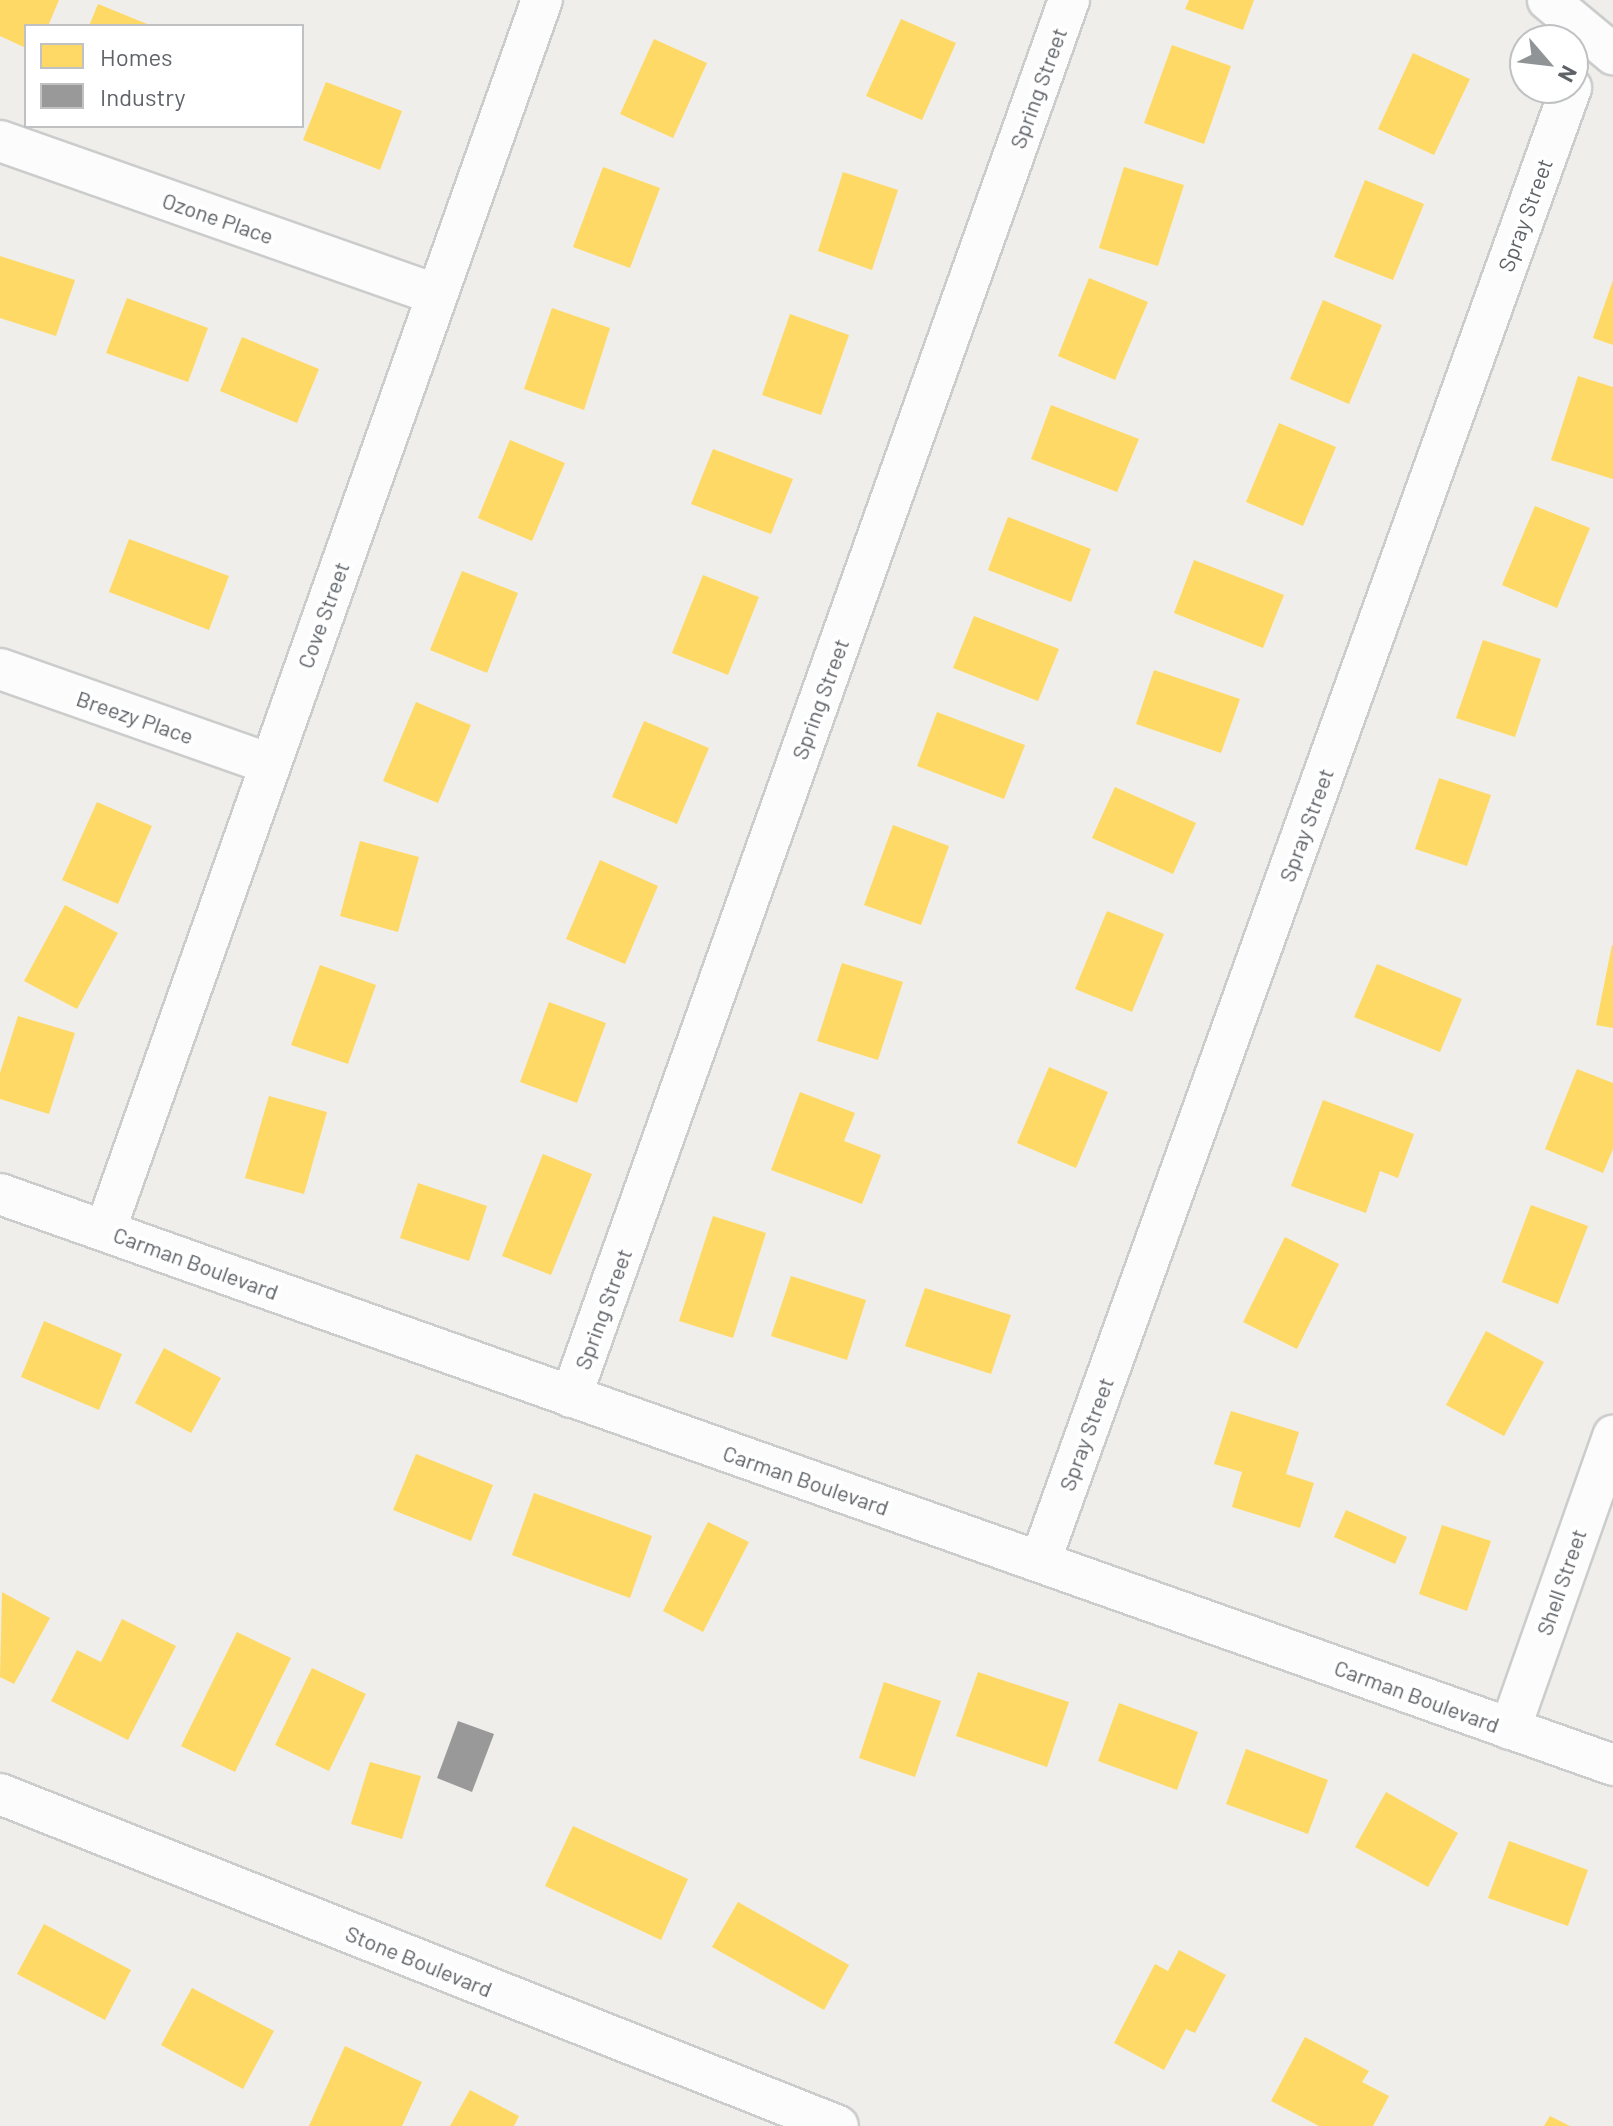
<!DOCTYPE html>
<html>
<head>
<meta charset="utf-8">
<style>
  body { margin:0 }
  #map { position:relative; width:1613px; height:2126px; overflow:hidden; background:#efeeea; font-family:Barlow,sans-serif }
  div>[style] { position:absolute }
  .homes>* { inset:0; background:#ffd966 }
  .industry>* { inset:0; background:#999 }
  .roads { filter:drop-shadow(2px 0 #cbcccc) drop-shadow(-2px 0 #cbcccc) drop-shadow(0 2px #cbcccc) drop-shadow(0 -2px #cbcccc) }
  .minor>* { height:40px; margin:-20px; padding:0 20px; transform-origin:20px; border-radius:20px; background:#fdfcfc }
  span { translate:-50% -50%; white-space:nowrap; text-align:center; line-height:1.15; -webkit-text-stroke:8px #fff; paint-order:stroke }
  .street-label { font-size:22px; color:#5f6368 }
  .legend { position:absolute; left:24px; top:24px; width:280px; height:104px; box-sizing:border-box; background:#fff; border:2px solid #bfc1c3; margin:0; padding:10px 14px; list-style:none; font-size:24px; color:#5f6368 }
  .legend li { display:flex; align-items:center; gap:16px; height:40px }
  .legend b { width:40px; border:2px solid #bfc1c3 }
  .north { position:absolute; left:1509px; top:24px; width:80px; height:80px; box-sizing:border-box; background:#fff; border:2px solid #bfc1c3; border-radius:50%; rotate:118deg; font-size:22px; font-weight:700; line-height:32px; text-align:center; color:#5f6368 }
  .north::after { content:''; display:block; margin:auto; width:28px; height:36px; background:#919496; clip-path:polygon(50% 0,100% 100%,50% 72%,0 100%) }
</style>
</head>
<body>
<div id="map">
  <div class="homes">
    <i style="clip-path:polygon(0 0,59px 0,48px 26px,26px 26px,26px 48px,0 36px)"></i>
    <i style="clip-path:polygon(1189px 0,1254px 0,1243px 30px,1185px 9px)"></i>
    <i style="clip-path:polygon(98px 4px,152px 26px,89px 26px)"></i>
    <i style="clip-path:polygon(901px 19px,956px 43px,922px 120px,866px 96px)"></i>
    <i style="clip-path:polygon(654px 39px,707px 63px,673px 138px,620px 114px)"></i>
    <i style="clip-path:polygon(1172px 45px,1231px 66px,1204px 144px,1144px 123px)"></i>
    <i style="clip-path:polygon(1413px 53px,1470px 79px,1434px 155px,1378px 129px)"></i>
    <i style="clip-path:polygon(326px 82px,402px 111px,380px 170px,303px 140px)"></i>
    <i style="clip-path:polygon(603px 167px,660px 188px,630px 268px,573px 247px)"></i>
    <i style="clip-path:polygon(1124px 167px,1184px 185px,1158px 266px,1099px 248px)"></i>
    <i style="clip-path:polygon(843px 172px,898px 190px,872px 270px,818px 251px)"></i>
    <i style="clip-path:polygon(1365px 180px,1424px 204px,1393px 280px,1334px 257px)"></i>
    <i style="clip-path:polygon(0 256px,75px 280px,56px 336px,0 318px)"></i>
    <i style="clip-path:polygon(1089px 278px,1148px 302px,1115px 380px,1058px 356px)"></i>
    <i style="clip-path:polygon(1613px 280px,1613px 345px,1593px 338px)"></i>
    <i style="clip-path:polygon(127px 298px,208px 328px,188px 382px,106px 353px)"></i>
    <i style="clip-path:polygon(1323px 300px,1382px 325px,1349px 404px,1290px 379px)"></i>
    <i style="clip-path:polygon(552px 308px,610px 328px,584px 410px,524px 389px)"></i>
    <i style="clip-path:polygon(790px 314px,849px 335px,821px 415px,762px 395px)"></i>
    <i style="clip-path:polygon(242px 337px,319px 369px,297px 423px,220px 391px)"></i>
    <i style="clip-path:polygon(1578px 376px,1613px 387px,1613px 479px,1551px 460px)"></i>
    <i style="clip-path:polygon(1051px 405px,1139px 439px,1117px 492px,1031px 459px)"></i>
    <i style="clip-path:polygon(1279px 423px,1336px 447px,1303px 526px,1246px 502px)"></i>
    <i style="clip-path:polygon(510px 440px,565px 463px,532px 541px,478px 518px)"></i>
    <i style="clip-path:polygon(713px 449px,793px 479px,771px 534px,691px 504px)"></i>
    <i style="clip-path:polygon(1535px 506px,1590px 528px,1557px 608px,1502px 585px)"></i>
    <i style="clip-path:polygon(1008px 517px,1091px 549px,1071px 602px,988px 570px)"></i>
    <i style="clip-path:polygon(129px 539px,229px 576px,209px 630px,109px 592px)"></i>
    <i style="clip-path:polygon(1194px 560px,1284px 595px,1263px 648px,1174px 613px)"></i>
    <i style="clip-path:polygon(462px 571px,518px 593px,487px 673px,430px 650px)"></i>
    <i style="clip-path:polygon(703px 575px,759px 597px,728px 675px,672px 653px)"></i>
    <i style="clip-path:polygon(974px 616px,1059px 649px,1038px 701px,953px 668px)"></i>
    <i style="clip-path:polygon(1483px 640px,1541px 659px,1515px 737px,1456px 718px)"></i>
    <i style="clip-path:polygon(1154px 670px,1240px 699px,1221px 753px,1136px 724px)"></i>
    <i style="clip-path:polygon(416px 702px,471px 725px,438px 803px,383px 781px)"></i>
    <i style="clip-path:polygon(937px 712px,1025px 745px,1004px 799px,917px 766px)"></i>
    <i style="clip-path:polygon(644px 721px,709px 748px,677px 824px,612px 797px)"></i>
    <i style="clip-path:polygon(1439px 778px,1491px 795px,1467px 866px,1415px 849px)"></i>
    <i style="clip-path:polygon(1115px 787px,1196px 823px,1173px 874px,1092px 838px)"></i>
    <i style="clip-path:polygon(97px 802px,152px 826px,118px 904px,62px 880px)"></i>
    <i style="clip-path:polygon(893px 825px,949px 846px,921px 925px,864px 905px)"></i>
    <i style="clip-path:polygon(360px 841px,419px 857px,398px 932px,340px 916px)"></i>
    <i style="clip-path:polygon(600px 860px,658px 886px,625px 964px,566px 939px)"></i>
    <i style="clip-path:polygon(65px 905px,118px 933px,77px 1009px,24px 981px)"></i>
    <i style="clip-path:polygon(1107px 911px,1164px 934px,1132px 1012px,1075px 989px)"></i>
    <i style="clip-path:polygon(1612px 945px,1613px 945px,1613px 1028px,1596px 1025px)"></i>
    <i style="clip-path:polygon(842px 963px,903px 982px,878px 1060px,817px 1041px)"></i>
    <i style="clip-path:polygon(1377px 964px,1462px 999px,1440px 1052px,1354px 1017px)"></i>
    <i style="clip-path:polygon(320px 965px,376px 985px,348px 1064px,291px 1045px)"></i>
    <i style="clip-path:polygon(549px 1002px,606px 1023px,577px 1103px,520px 1082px)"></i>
    <i style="clip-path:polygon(18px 1016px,75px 1033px,49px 1114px,0 1099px,0 1073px)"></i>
    <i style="clip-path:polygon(1049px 1067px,1108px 1092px,1076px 1168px,1017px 1143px)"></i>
    <i style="clip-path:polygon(1577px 1069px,1613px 1083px,1613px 1149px,1603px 1173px,1545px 1149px)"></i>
    <i style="clip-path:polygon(800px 1092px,855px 1113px,844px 1141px,881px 1155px,862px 1204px,771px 1170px)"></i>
    <i style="clip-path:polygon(269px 1096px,327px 1112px,304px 1194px,245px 1178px)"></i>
    <i style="clip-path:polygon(1323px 1100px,1414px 1134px,1398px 1178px,1380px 1171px,1366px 1213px,1291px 1186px)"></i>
    <i style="clip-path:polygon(543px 1154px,592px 1174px,551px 1275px,502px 1256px)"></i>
    <i style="clip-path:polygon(418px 1183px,487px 1206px,469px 1261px,400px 1238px)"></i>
    <i style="clip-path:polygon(1531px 1205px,1588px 1226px,1558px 1304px,1502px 1282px)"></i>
    <i style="clip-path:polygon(713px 1216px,766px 1233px,733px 1338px,679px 1321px)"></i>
    <i style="clip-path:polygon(1285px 1237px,1339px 1264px,1297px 1349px,1243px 1322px)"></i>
    <i style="clip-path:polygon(791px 1276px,866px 1300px,847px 1360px,771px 1336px)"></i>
    <i style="clip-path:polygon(925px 1288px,1011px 1315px,991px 1374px,905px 1346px)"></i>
    <i style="clip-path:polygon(44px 1321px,122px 1354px,99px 1410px,21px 1377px)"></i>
    <i style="clip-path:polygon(1486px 1331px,1544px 1362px,1504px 1436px,1446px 1405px)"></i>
    <i style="clip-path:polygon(164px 1348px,221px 1378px,191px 1433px,135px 1403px)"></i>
    <i style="clip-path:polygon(1231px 1411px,1299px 1432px,1286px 1474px,1314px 1483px,1300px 1528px,1232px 1507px,1242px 1472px,1214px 1464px)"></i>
    <i style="clip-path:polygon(416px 1454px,493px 1485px,471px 1541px,393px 1510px)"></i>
    <i style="clip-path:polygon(534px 1493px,652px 1536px,630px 1598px,512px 1555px)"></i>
    <i style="clip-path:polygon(1346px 1510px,1407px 1537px,1395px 1564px,1334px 1537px)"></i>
    <i style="clip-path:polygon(708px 1522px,749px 1542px,703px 1632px,663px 1611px)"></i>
    <i style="clip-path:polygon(1442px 1525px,1491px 1541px,1467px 1611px,1419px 1594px)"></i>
    <i style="clip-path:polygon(2px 1592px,50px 1618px,14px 1684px,0 1677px)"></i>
    <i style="clip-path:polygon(122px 1619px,176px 1646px,128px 1740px,51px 1701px,77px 1650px,101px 1662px)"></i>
    <i style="clip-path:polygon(237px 1632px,291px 1658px,235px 1772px,181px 1746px)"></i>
    <i style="clip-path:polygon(312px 1668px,366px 1694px,329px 1771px,275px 1745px)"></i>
    <i style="clip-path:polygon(978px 1672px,1069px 1702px,1047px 1767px,956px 1736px)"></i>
    <i style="clip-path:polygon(884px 1682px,941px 1701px,915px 1777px,859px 1758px)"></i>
    <i style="clip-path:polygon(1119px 1703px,1198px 1732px,1177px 1790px,1098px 1761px)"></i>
    <i style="clip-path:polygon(1246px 1749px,1328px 1780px,1308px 1834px,1226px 1804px)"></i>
    <i style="clip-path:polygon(370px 1762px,421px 1776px,402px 1839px,351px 1824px)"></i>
    <i style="clip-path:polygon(1386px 1792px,1458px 1833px,1428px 1887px,1355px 1847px)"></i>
    <i style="clip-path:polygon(573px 1826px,688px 1879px,661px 1940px,545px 1886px)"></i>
    <i style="clip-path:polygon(1509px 1841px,1588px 1870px,1568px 1926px,1488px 1898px)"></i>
    <i style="clip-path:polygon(738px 1902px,849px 1965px,824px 2010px,712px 1947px)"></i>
    <i style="clip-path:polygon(44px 1924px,131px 1970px,105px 2020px,17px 1974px)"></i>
    <i style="clip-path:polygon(1179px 1950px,1226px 1975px,1195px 2033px,1186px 2029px,1164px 2070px,1114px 2043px,1155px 1964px,1168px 1971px)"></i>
    <i style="clip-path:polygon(192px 1988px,274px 2031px,243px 2089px,161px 2045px)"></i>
    <i style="clip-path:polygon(1305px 2037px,1369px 2071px,1362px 2082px,1389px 2096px,1373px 2126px,1319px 2126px,1271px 2101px)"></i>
    <i style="clip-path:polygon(345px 2046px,422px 2082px,402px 2126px,309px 2126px)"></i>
    <i style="clip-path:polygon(470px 2090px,519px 2116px,514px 2126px,450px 2126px)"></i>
    <i style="clip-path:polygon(1550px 2116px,1570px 2126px,1544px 2126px)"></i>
  </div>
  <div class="industry">
    <i style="clip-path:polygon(458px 1721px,494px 1734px,472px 1792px,437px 1778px)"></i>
  </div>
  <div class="roads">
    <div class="minor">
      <i style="left:1548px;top:0;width:85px;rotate:39.7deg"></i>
      <i style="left:0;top:141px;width:463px;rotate:19.4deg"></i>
      <i style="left:0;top:669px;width:286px;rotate:19.4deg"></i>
      <i style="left:0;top:1194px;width:1711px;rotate:19.49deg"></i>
      <i style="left:105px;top:1231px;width:1306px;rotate:-70.46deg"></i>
      <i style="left:571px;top:1397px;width:1483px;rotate:-70.38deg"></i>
      <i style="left:1040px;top:1562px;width:1567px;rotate:-70.19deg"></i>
      <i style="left:1510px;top:1729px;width:311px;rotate:-70.6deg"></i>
      <i style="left:0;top:1794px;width:901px;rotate:21.61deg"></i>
    </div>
  </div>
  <div class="street-label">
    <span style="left:1038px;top:88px;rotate:-70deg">Spring Street</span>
    <span style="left:1525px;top:215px;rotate:-70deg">Spray Street</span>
    <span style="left:218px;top:218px;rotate:19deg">Ozone Place</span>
    <span style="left:323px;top:615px;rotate:-70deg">Cove Street</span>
    <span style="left:820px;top:699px;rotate:-70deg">Spring Street</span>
    <span style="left:135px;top:717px;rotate:19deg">Breezy Place</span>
    <span style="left:1306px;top:825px;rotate:-70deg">Spray Street</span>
    <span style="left:196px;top:1263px;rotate:20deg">Carman Boulevard</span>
    <span style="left:603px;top:1309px;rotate:-70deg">Spring Street</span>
    <span style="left:1086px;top:1434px;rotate:-70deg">Spray Street</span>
    <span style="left:806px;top:1480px;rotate:19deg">Carman Boulevard</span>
    <span style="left:1561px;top:1582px;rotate:-71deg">Shell Street</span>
    <span style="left:1417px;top:1696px;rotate:20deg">Carman Boulevard</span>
    <span style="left:419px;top:1961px;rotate:22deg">Stone Boulevard</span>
  </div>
  <ul class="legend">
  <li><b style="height:22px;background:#ffd966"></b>Homes</li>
  <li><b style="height:22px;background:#999"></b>Industry</li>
  </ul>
  <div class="north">N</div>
</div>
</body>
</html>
